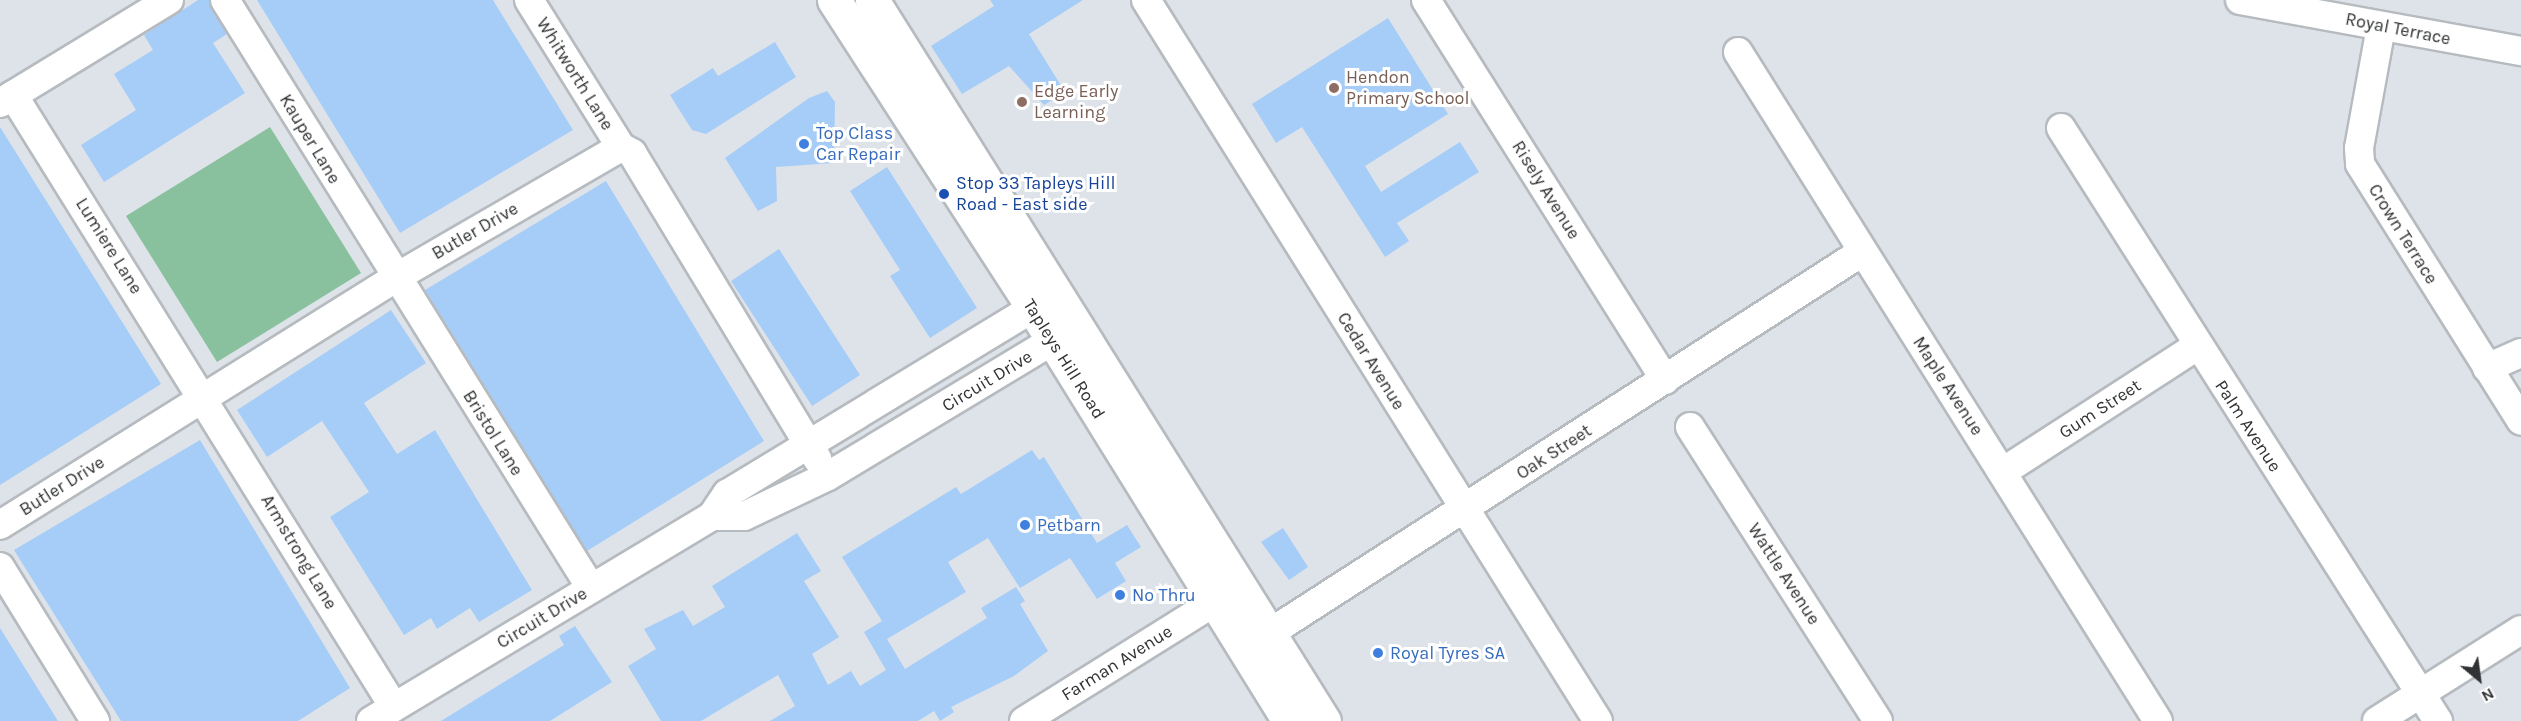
<!DOCTYPE html>
<html>
<head>
<meta charset="utf-8">
<style>
  body { margin:0 }
  #map { position:relative; width:2521px; height:721px; overflow:hidden; background:#dee3e9; font-family:Karla,sans-serif }
  div>[style] { position:absolute }
  .green>* { inset:0; background:#89c19e }
  .building>* { inset:0; background:#a6cdf7 }
  .roads { filter:drop-shadow(2px 0 #b6bbc0) drop-shadow(-2px 0 #b6bbc0) drop-shadow(0 2px #b6bbc0) drop-shadow(0 -2px #b6bbc0) }
  .minor>* { height:28px; margin:-14px; padding:0 14px; transform-origin:14px; border-radius:14px; background:#fff }
  .major>* { height:33px; margin:-16.5px; padding:0 16.5px; transform-origin:16.5px; border-radius:16.5px; background:#fff }
  .dots>* { width:16px; height:16px; translate:-50% -50%; box-sizing:border-box; border:3px solid #fff; border-radius:50% }
  span { translate:-50% -50%; white-space:nowrap; text-align:center; line-height:1.15; -webkit-text-stroke:6px #fff; paint-order:stroke }
  .street-label { font-size:18px; color:#303234 }
  .education-label { font-size:18px; color:#785e54 }
  .left { translate:0 -50%; text-align:left }
  .shop-label { font-size:18px; color:#366cbe }
  .transit-label { font-size:18px; color:#164399 }
  .north { position:absolute; left:2449px; top:649px; width:60px; height:60px; -webkit-text-stroke:4px #fff; paint-order:stroke; rotate:151deg; font-size:16px; font-weight:700; line-height:24px; text-align:center; color:#303234 }
  .north::after { content:''; display:block; margin:auto; width:21px; height:27px; background:#303234; clip-path:polygon(50% 0,100% 100%,50% 72%,0 100%) }
</style>
</head>
<body>
<div id="map">
  <div class="green">
    <i style="clip-path:polygon(270px 127px,361px 273px,217px 362px,126px 216px)"></i>
  </div>
  <div class="building">
    <i style="clip-path:polygon(198px 0,209px 0,227px 34px,213px 43px,245px 93px,104px 182px,81px 145px,136px 110px,114px 74px,153px 50px,144px 35px)"></i>
    <i style="clip-path:polygon(257px 0,493px 0,573px 130px,400px 233px)"></i>
    <i style="clip-path:polygon(990px 0,1083px 0,1029px 34px,1065px 92px,1044px 105px,1009px 66px,962px 94px,931px 46px,994px 6px)"></i>
    <i style="clip-path:polygon(1388px 18px,1448px 114px,1365px 166px,1381px 192px,1460px 142px,1479px 172px,1397px 223px,1409px 241px,1385px 257px,1302px 127px,1276px 143px,1252px 104px)"></i>
    <i style="clip-path:polygon(775px 42px,796px 77px,706px 134px,692px 130px,670px 95px,713px 68px,718px 76px)"></i>
    <i style="clip-path:polygon(827px 91px,835px 102px,834px 163px,776px 167px,777px 201px,758px 211px,725px 158px,809px 98px)"></i>
    <i style="clip-path:polygon(0 127px,161px 384px,0 485px)"></i>
    <i style="clip-path:polygon(887px 167px,977px 308px,930px 338px,890px 276px,900px 270px,850px 191px)"></i>
    <i style="clip-path:polygon(606px 181px,764px 441px,587px 551px,425px 290px)"></i>
    <i style="clip-path:polygon(779px 249px,860px 375px,812px 406px,731px 281px)"></i>
    <i style="clip-path:polygon(391px 310px,426px 363px,364px 403px,397px 454px,435px 430px,532px 590px,479px 622px,470px 608px,437px 629px,431px 618px,404px 635px,330px 517px,369px 492px,322px 421px,267px 457px,237px 410px)"></i>
    <i style="clip-path:polygon(200px 440px,350px 688px,298px 721px,121px 721px,14px 550px)"></i>
    <i style="clip-path:polygon(1032px 450px,1039px 460px,1044px 457px,1097px 543px,1127px 525px,1141px 547px,1115px 563px,1126px 581px,1097px 599px,1070px 558px,1020px 588px,988px 538px,948px 562px,966px 592px,887px 639px,905px 669px,987px 618px,981px 608px,1016px 587px,1025px 601px,1020px 604px,1048px 651px,1014px 676px,951px 707px,954px 712px,940px 721px,934px 711px,918px 721px,770px 721px,795px 706px,778px 675px,701px 721px,661px 721px,628px 666px,656px 649px,644px 629px,683px 610px,693px 626px,725px 607px,712px 586px,797px 533px,821px 571px,804px 581px,839px 637px,812px 654px,828px 685px,851px 671px,860px 686px,886px 670px,864px 632px,882px 621px,842px 557px,956px 487px,961px 494px)"></i>
    <i style="clip-path:polygon(1283px 528px,1308px 567px,1289px 580px,1261px 542px)"></i>
    <i style="clip-path:polygon(575px 626px,612px 682px,550px 721px,441px 721px,564px 645px,559px 636px)"></i>
    <i style="clip-path:polygon(0 628px,58px 721px,0 721px)"></i>
  </div>
  <div class="roads">
    <div class="minor">
      <i style="left:225px;top:0;width:693px;rotate:58.1deg"></i>
      <i style="left:529px;top:0;width:173px;rotate:58deg"></i>
      <i style="left:1146px;top:0;width:851px;rotate:57.92deg"></i>
      <i style="left:1426px;top:0;width:449px;rotate:57.8deg"></i>
      <i style="left:2240px;top:0;width:286px;rotate:10.3deg"></i>
      <i style="left:2381px;top:27px;width:123px;rotate:100.3deg"></i>
      <i style="left:2359px;top:148px;width:16px;rotate:86deg"></i>
      <i style="left:2360px;top:164px;width:303px;rotate:57.9deg"></i>
      <i style="left:1738px;top:52px;width:790px;rotate:57.88deg"></i>
      <i style="left:13px;top:95px;width:721px;rotate:58.1deg"></i>
      <i style="left:0;top:103px;width:198px;rotate:-31.4deg"></i>
      <i style="left:2061px;top:128px;width:703px;rotate:57.55deg"></i>
      <i style="left:2487px;top:368px;width:37px;rotate:-24deg"></i>
      <i style="left:1690px;top:427px;width:349px;rotate:57.4deg"></i>
      <i style="left:2004px;top:471px;width:229px;rotate:-32.9deg"></i>
      <i style="left:0;top:525px;width:466px;rotate:-32deg"></i>
      <i style="left:395px;top:278px;width:261px;rotate:-30.1deg"></i>
      <i style="left:621px;top:147px;width:13px;rotate:29deg"></i>
      <i style="left:632px;top:153px;width:358px;rotate:58.8deg"></i>
      <i style="left:0;top:567px;width:181px;rotate:58.3deg"></i>
      <i style="left:1251px;top:645px;width:726px;rotate:-32.75deg"></i>
      <i style="left:371px;top:721px;width:398px;rotate:-31deg"></i>
      <i style="left:712px;top:516px;width:27px;rotate:-56deg"></i>
      <i style="left:727px;top:494px;width:358px;rotate:-31.3deg"></i>
      <i style="left:1033px;top:308px;width:33px;rotate:5deg"></i>
      <i style="left:1066px;top:311px;width:33px;rotate:115deg"></i>
      <i style="left:1052px;top:341px;width:262px;rotate:148.9deg"></i>
      <i style="left:828px;top:476px;width:93px;rotate:154.5deg"></i>
      <i style="left:744px;top:516px;width:32px;rotate:180deg"></i>
      <i style="left:1024px;top:721px;width:248px;rotate:-32deg"></i>
      <i style="left:2377px;top:721px;width:170px;rotate:-32.3deg"></i>
    </div>
    <div class="major">
      <i style="left:834px;top:0;width:367px;rotate:57.1deg"></i>
      <i style="left:1033px;top:308px;width:486px;rotate:58.2deg"></i>
      <i style="left:872px;top:0;width:851px;rotate:57.92deg"></i>
    </div>
  </div>
  <div class="dots">
    <i style="left:1334px;top:88px;background:#8d6e63"></i>
    <i style="left:1022px;top:102px;background:#8d6e63"></i>
    <i style="left:804px;top:144px;background:#3f7fe0"></i>
    <i style="left:944px;top:194px;background:#1a4fb4"></i>
    <i style="left:1025px;top:525px;background:#3f7fe0"></i>
    <i style="left:1120px;top:595px;background:#3f7fe0"></i>
    <i style="left:1378px;top:653px;background:#3f7fe0"></i>
  </div>
  <div class="street-label">
    <span style="left:2398px;top:29px;rotate:11deg">Royal Terrace</span>
    <span style="left:575px;top:74px;rotate:58deg">Whitworth Lane</span>
    <span style="left:310px;top:139px;rotate:59deg">Kauper Lane</span>
    <span style="left:1546px;top:190px;rotate:58deg">Risely Avenue</span>
    <span style="left:475px;top:231px;rotate:-30deg">Butler Drive</span>
    <span style="left:2403px;top:234px;rotate:58deg">Crown Terrace</span>
    <span style="left:109px;top:246px;rotate:58deg">Lumiere Lane</span>
    <span style="left:1064px;top:359px;rotate:58deg">Tapleys Hill Road</span>
    <span style="left:1371px;top:361px;rotate:58deg">Cedar Avenue</span>
    <span style="left:987px;top:381px;rotate:-31deg">Circuit Drive</span>
    <span style="left:1948px;top:386px;rotate:57deg">Maple Avenue</span>
    <span style="left:2100px;top:409px;rotate:-33deg">Gum Street</span>
    <span style="left:2248px;top:426px;rotate:57deg">Palm Avenue</span>
    <span style="left:493px;top:433px;rotate:58deg">Bristol Lane</span>
    <span style="left:1554px;top:452px;rotate:-33deg">Oak Street</span>
    <span style="left:62px;top:486px;rotate:-32deg">Butler Drive</span>
    <span style="left:299px;top:552px;rotate:59deg">Armstrong Lane</span>
    <span style="left:1784px;top:574px;rotate:57deg">Wattle Avenue</span>
    <span style="left:542px;top:618px;rotate:-31deg">Circuit Drive</span>
    <span style="left:1117px;top:663px;rotate:-32deg">Farman Avenue</span>
  </div>
  <div class="education-label">
    <span class="left" style="left:1346px;top:88px">Hendon<br>Primary School</span>
    <span class="left" style="left:1034px;top:102px">Edge Early<br>Learning</span>
  </div>
  <div class="shop-label">
    <span class="left" style="left:816px;top:144px">Top Class<br>Car Repair</span>
    <span class="left" style="left:1037px;top:525px">Petbarn</span>
    <span class="left" style="left:1132px;top:595px">No Thru</span>
    <span class="left" style="left:1390px;top:653px">Royal Tyres SA</span>
  </div>
  <div class="transit-label">
    <span class="left" style="left:956px;top:194px">Stop 33 Tapleys Hill<br>Road - East side</span>
  </div>
  <div class="north">N</div>
</div>
</body>
</html>
